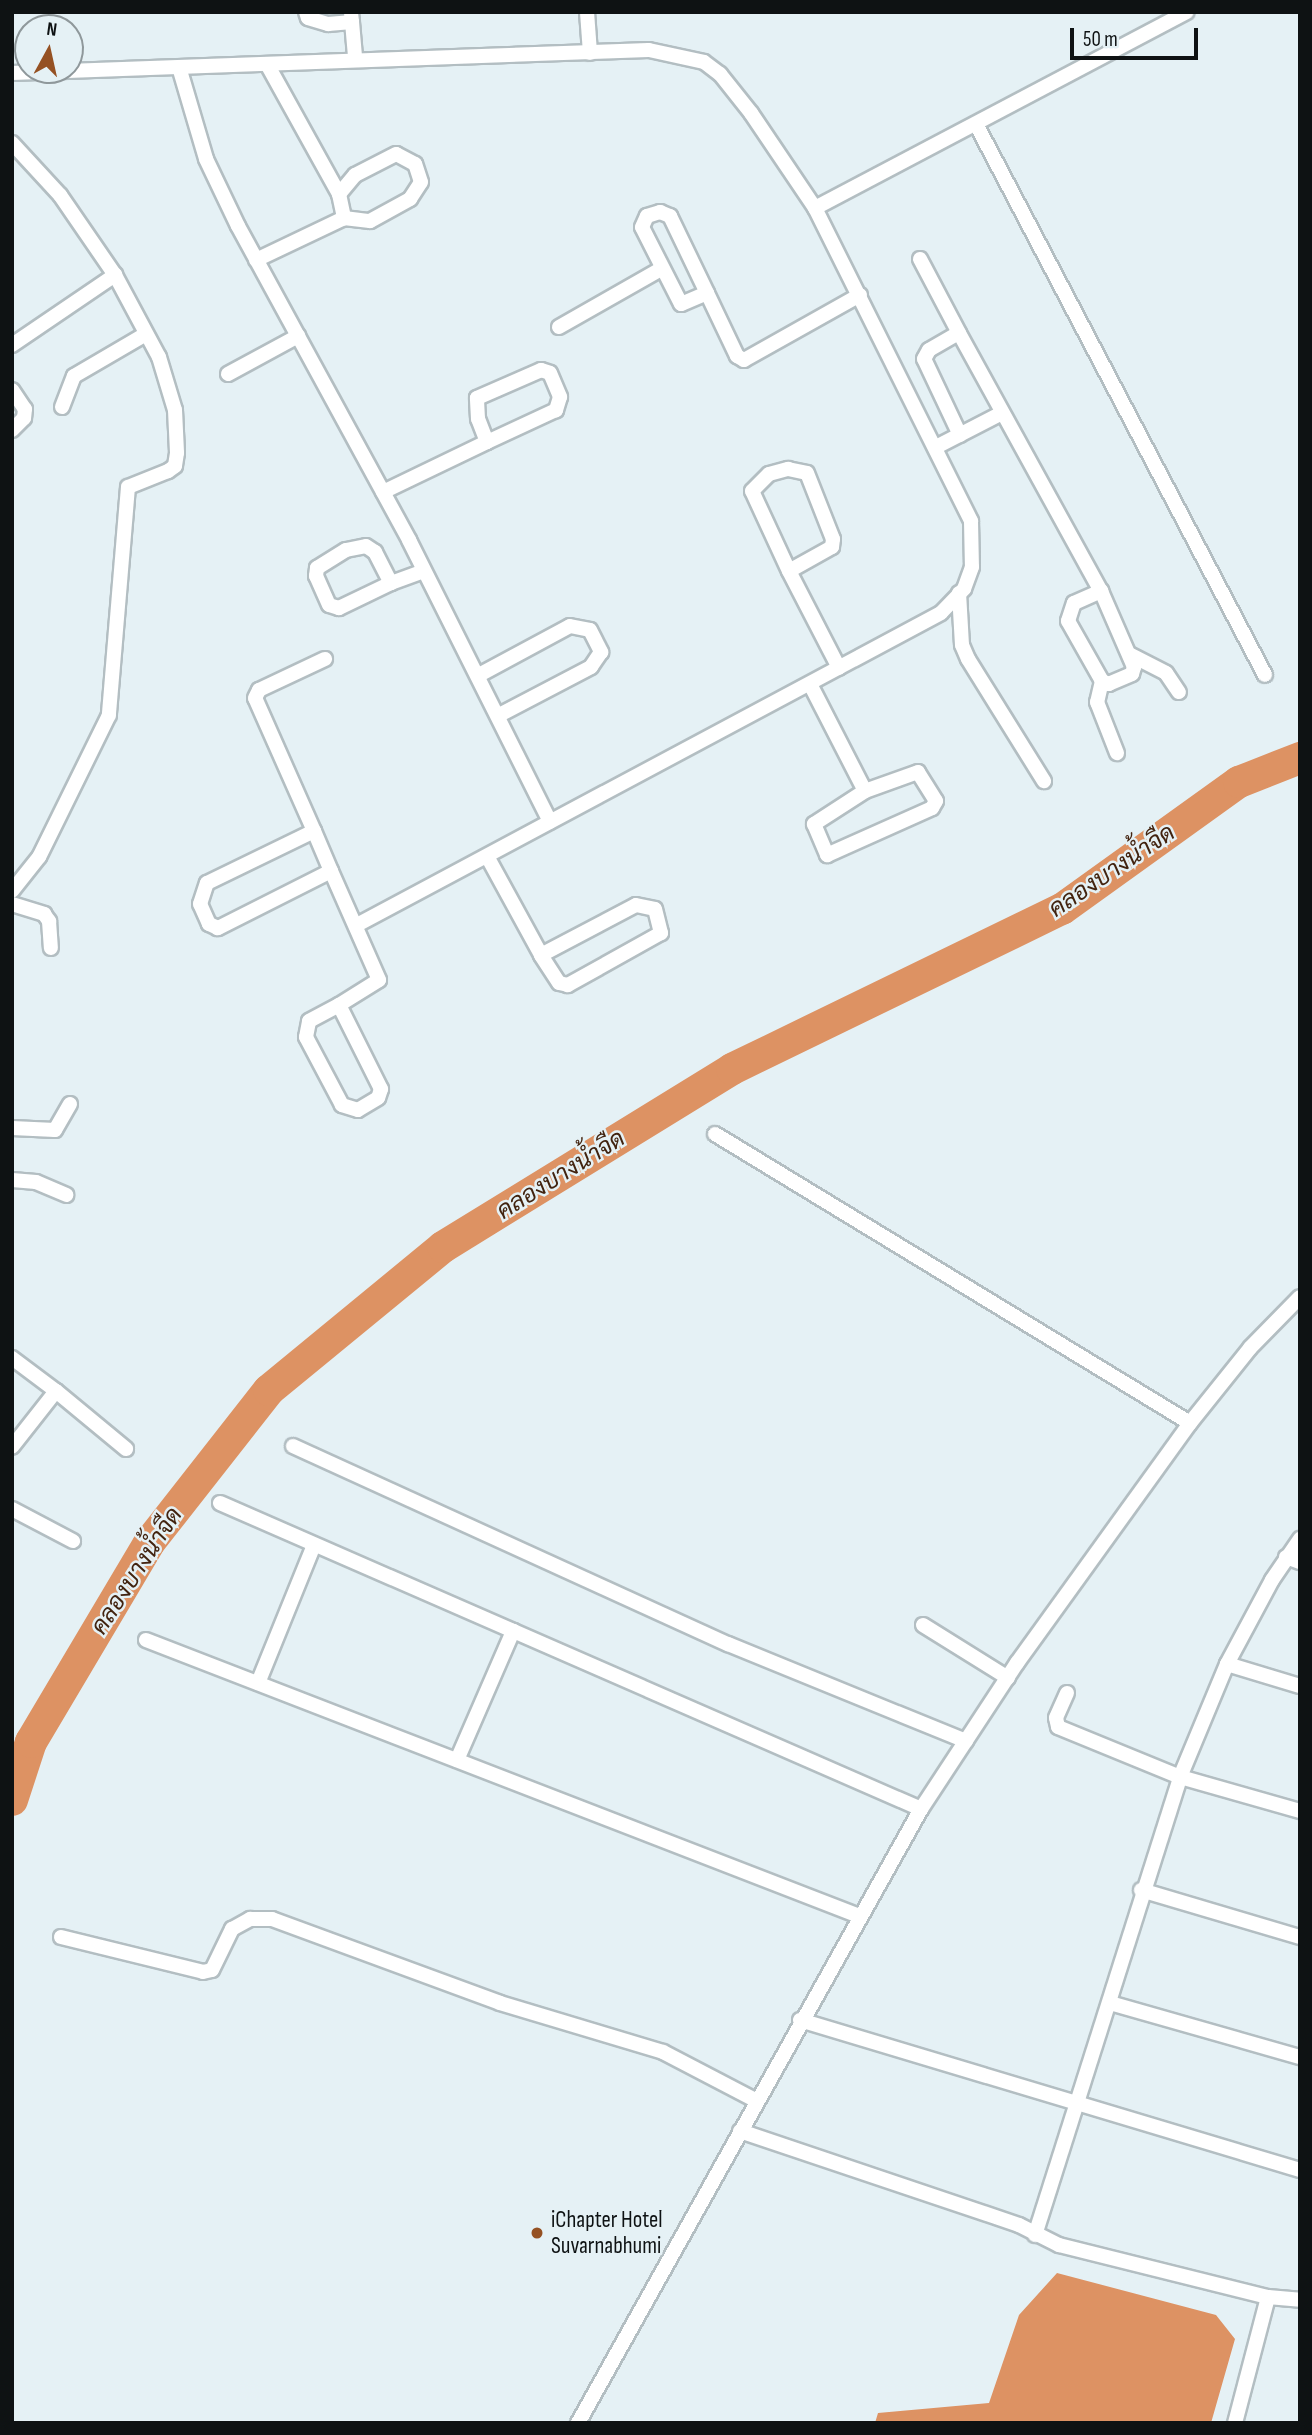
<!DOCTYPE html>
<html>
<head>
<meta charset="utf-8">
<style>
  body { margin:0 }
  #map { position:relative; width:1312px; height:2435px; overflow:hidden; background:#e5f1f5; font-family:"Sofia Sans Condensed",Sarabun,sans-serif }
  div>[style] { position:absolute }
  .water>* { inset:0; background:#dd9263 }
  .river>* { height:32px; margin:-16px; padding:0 16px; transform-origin:16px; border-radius:16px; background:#dd9263 }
  .roads { filter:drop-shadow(2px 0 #b3bec2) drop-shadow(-2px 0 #b3bec2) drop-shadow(0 2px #b3bec2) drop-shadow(0 -2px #b3bec2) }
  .minor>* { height:14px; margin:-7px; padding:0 7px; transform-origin:7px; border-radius:7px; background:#fff }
  .dots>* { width:19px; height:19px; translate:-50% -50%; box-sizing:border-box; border:4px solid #e5f1f5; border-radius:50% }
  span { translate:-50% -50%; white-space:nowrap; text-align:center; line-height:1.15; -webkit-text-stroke:5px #e5f1f5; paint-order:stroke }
  .poi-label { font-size:23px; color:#0e1213 }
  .left { translate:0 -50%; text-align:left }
  .water-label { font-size:24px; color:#42230f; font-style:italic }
  .frame { position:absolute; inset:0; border:14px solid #0e1213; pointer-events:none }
  .north { position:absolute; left:14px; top:14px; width:70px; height:70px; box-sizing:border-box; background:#e5f1f5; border:2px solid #8f989b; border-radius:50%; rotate:8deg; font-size:19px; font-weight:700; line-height:28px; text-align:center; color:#0e1213 }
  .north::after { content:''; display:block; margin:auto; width:24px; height:32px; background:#955123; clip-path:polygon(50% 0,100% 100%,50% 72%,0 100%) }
  .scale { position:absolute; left:1070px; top:28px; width:128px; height:32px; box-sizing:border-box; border:4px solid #0e1213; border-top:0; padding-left:9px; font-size:21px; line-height:24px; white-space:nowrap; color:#0e1213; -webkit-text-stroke:5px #e5f1f5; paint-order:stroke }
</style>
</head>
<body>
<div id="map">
  <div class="water">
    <i style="clip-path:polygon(1057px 2273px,1216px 2315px,1235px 2339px,1211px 2423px,875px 2423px,878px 2413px,989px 2403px,1019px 2315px)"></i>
  </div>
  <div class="river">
    <i style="left:12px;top:1800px;width:61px;rotate:-71.9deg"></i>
    <i style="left:31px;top:1742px;width:231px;rotate:-59.3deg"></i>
    <i style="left:149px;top:1543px;width:194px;rotate:-51.9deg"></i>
    <i style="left:269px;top:1390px;width:225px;rotate:-39.4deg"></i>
    <i style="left:443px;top:1247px;width:339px;rotate:-31.6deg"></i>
    <i style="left:732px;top:1069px;width:367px;rotate:-25.9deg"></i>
    <i style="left:1062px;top:909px;width:218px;rotate:-35.7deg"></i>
    <i style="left:1239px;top:782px;width:66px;rotate:-21.5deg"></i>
  </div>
  <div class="roads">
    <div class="minor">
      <i style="left:306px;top:12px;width:6px;rotate:72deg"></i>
      <i style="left:308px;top:18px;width:21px;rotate:17deg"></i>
      <i style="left:328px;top:24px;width:24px;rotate:-5deg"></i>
      <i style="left:352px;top:22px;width:10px;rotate:-96deg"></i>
      <i style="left:587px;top:12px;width:41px;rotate:85.8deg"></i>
      <i style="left:352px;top:22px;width:38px;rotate:85deg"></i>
      <i style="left:267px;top:64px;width:149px;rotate:61deg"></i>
      <i style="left:179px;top:67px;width:96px;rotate:73.6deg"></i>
      <i style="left:206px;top:159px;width:74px;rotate:64.5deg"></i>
      <i style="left:238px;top:226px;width:358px;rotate:61.4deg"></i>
      <i style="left:409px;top:540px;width:315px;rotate:63.4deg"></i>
      <i style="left:12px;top:73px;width:637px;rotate:-2.07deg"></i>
      <i style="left:649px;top:50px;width:56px;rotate:12.3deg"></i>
      <i style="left:704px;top:62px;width:20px;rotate:37deg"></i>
      <i style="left:720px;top:74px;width:50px;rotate:51.5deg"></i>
      <i style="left:751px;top:113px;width:115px;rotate:56deg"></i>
      <i style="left:815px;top:208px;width:350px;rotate:63.5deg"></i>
      <i style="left:971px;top:521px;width:46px;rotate:88.8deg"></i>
      <i style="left:972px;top:567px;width:23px;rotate:110deg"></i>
      <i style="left:964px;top:589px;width:33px;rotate:134deg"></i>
      <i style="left:941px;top:613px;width:662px;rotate:151.89deg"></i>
      <i style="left:976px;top:124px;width:622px;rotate:62.32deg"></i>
      <i style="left:12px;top:143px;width:71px;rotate:47.3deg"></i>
      <i style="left:60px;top:195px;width:97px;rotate:55.5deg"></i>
      <i style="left:115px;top:275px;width:93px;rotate:61.8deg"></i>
      <i style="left:159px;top:357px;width:55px;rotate:73.2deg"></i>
      <i style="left:175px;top:410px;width:43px;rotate:87.3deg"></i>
      <i style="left:177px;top:453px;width:13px;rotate:99deg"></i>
      <i style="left:175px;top:466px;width:9px;rotate:144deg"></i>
      <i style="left:168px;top:471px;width:43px;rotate:158.2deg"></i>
      <i style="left:128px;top:487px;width:229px;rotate:94.8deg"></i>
      <i style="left:109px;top:715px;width:158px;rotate:116.2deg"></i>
      <i style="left:39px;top:857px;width:43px;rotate:128.5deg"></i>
      <i style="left:815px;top:208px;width:420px;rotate:-27.8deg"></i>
      <i style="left:660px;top:212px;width:11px;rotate:22deg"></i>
      <i style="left:670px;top:216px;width:85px;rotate:64.3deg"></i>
      <i style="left:707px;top:293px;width:28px;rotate:157deg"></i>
      <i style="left:681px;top:304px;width:86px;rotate:-116.9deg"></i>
      <i style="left:642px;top:227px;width:12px;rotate:-66deg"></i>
      <i style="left:647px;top:216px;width:14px;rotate:-17deg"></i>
      <i style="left:920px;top:259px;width:84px;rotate:62.2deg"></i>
      <i style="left:256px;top:260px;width:98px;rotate:-25.5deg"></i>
      <i style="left:344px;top:218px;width:26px;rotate:7deg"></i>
      <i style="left:370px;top:221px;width:46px;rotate:-28.8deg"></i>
      <i style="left:410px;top:199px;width:20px;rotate:-57deg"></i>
      <i style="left:421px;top:182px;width:19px;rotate:-108deg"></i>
      <i style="left:415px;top:164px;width:21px;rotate:-152deg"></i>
      <i style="left:396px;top:154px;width:46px;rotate:152.9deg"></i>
      <i style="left:355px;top:175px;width:25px;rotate:130deg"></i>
      <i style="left:339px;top:194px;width:25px;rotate:78deg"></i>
      <i style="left:707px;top:293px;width:70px;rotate:64.5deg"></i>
      <i style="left:737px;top:356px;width:8px;rotate:30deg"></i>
      <i style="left:744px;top:360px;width:133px;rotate:-29.3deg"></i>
      <i style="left:559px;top:327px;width:117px;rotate:-29.6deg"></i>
      <i style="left:12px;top:345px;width:125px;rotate:-34.2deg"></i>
      <i style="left:541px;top:370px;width:9px;rotate:18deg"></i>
      <i style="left:550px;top:373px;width:26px;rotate:67deg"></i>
      <i style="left:560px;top:397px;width:14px;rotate:107deg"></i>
      <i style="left:556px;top:410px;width:76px;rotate:155.1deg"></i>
      <i style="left:487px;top:442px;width:25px;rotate:-111deg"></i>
      <i style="left:478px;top:419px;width:21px;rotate:-93deg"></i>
      <i style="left:477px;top:398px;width:70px;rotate:-23.6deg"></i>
      <i style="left:228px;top:374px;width:80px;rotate:-28.5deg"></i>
      <i style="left:12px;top:390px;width:23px;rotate:56deg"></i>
      <i style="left:25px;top:409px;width:9px;rotate:96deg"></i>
      <i style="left:24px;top:418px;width:17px;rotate:135deg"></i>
      <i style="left:62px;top:407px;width:33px;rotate:-69deg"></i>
      <i style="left:74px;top:376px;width:83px;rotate:-30.3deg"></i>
      <i style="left:960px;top:435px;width:84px;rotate:-115.3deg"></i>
      <i style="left:924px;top:359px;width:10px;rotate:-61deg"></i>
      <i style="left:929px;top:350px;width:34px;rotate:-30deg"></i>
      <i style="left:959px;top:333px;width:294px;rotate:61.2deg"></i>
      <i style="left:936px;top:447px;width:72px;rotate:-27.3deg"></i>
      <i style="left:788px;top:469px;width:19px;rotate:12deg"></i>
      <i style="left:807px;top:473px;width:71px;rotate:68.5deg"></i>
      <i style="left:833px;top:539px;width:8px;rotate:97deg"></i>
      <i style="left:832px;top:547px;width:49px;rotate:150.8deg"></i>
      <i style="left:789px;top:571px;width:88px;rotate:-114.8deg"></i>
      <i style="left:752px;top:491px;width:24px;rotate:-45deg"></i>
      <i style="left:769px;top:474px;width:20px;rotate:-15deg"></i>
      <i style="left:383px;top:492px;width:115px;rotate:-25.7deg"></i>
      <i style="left:366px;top:546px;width:11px;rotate:34deg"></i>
      <i style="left:375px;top:552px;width:35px;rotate:63deg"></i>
      <i style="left:391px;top:583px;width:58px;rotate:154.3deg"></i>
      <i style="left:339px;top:608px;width:10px;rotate:-163deg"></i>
      <i style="left:329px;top:605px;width:32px;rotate:-114deg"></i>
      <i style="left:316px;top:576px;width:8px;rotate:-83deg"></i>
      <i style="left:317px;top:568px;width:34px;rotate:-32deg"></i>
      <i style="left:346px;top:550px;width:20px;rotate:-11deg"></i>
      <i style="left:789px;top:571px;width:109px;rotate:62.7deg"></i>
      <i style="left:391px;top:583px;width:35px;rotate:-20deg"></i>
      <i style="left:1101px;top:591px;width:83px;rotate:66.5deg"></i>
      <i style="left:1134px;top:667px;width:7px;rotate:106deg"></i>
      <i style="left:1132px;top:674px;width:25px;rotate:157deg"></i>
      <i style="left:1109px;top:684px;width:8px;rotate:-157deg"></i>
      <i style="left:1102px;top:681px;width:69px;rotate:-119.5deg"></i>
      <i style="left:1068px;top:621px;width:19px;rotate:-72deg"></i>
      <i style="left:1074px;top:603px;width:30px;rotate:-24deg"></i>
      <i style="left:959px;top:593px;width:52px;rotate:86.7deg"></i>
      <i style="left:962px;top:645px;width:15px;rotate:67deg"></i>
      <i style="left:968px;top:659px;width:144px;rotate:58.1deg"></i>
      <i style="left:1131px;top:655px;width:39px;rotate:27deg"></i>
      <i style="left:1166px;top:673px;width:23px;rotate:56deg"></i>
      <i style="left:479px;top:675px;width:103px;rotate:-28.3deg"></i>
      <i style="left:570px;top:626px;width:20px;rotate:11deg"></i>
      <i style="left:590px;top:630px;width:25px;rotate:63deg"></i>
      <i style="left:601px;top:652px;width:18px;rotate:124deg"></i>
      <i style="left:591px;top:667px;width:104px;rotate:152.4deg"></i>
      <i style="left:1102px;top:681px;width:22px;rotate:103deg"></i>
      <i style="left:1097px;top:702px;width:55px;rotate:68.6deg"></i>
      <i style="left:810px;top:684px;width:120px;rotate:62.8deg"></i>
      <i style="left:865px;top:791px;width:61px;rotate:147.1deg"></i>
      <i style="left:814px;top:824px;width:34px;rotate:67deg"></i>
      <i style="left:827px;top:855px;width:115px;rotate:-24.1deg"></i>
      <i style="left:932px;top:808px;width:8px;rotate:-60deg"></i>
      <i style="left:936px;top:801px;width:34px;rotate:-122deg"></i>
      <i style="left:918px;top:772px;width:56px;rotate:160.3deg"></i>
      <i style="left:314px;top:831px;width:43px;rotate:67deg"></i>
      <i style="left:331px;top:871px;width:127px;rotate:153.2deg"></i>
      <i style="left:218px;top:928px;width:10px;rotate:-156deg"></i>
      <i style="left:209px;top:924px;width:22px;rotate:-114deg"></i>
      <i style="left:200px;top:904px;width:22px;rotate:-72deg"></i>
      <i style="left:207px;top:883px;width:119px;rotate:-25.9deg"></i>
      <i style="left:314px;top:831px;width:145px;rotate:-113.9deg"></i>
      <i style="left:255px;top:698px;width:9px;rotate:-63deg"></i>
      <i style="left:259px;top:690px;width:73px;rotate:-25.2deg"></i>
      <i style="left:488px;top:858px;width:111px;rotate:61.3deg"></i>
      <i style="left:331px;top:871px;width:119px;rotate:66.2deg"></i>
      <i style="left:379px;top:980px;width:47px;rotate:148deg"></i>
      <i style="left:12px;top:904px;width:34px;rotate:17deg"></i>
      <i style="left:44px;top:914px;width:9px;rotate:54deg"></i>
      <i style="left:49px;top:921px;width:27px;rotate:86deg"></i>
      <i style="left:636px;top:905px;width:19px;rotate:12deg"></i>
      <i style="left:655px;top:909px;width:25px;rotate:76deg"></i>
      <i style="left:661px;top:933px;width:107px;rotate:150.8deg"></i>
      <i style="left:568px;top:985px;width:9px;rotate:-167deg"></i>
      <i style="left:559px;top:983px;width:33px;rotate:-123deg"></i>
      <i style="left:541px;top:955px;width:107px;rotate:-27.8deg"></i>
      <i style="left:339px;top:1005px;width:94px;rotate:63.4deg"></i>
      <i style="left:381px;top:1089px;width:9px;rotate:108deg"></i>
      <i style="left:378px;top:1098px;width:23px;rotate:149deg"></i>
      <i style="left:358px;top:1110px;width:17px;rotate:-163deg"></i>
      <i style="left:342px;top:1105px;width:77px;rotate:-117.9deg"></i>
      <i style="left:306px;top:1037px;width:16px;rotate:-79deg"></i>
      <i style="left:309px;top:1021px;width:34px;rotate:-28deg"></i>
      <i style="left:12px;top:1128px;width:43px;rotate:2.7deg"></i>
      <i style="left:55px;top:1130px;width:30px;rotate:-60deg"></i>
      <i style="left:715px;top:1134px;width:556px;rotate:31.32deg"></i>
      <i style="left:12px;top:1180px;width:24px;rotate:5deg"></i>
      <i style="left:36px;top:1182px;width:33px;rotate:23deg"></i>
      <i style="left:12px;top:1358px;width:55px;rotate:36.9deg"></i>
      <i style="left:56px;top:1391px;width:71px;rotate:128.2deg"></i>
      <i style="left:56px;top:1391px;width:91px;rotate:39.6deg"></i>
      <i style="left:293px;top:1446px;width:478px;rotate:24.5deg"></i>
      <i style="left:728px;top:1644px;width:257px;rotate:22.2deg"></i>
      <i style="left:220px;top:1503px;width:765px;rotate:23.58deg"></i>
      <i style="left:12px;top:1509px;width:69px;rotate:27.7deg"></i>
      <i style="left:1286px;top:1557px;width:15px;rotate:20deg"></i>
      <i style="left:923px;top:1625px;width:100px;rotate:31.9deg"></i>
      <i style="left:146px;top:1640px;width:765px;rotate:21.16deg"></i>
      <i style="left:1227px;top:1664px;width:76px;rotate:16.8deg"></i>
      <i style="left:258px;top:1683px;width:149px;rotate:-67.9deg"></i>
      <i style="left:1067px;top:1693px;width:27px;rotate:114deg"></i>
      <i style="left:1056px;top:1718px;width:9px;rotate:77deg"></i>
      <i style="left:1058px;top:1727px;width:132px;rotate:22.3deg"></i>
      <i style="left:1180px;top:1777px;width:125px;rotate:15.8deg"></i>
      <i style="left:457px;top:1760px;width:141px;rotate:-66.5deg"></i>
      <i style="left:1141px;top:1890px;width:166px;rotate:16.5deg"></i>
      <i style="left:61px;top:1937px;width:146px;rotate:13.8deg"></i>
      <i style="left:203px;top:1972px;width:9px;rotate:-13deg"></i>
      <i style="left:212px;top:1970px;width:46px;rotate:-64deg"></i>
      <i style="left:232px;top:1929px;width:21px;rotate:-29deg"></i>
      <i style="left:250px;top:1919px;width:22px"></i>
      <i style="left:272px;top:1919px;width:243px;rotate:20.2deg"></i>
      <i style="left:500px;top:2003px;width:170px;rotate:16.7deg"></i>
      <i style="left:663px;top:2052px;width:106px;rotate:27.5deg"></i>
      <i style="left:1110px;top:2003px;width:198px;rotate:15.9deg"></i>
      <i style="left:800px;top:2020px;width:522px;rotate:16.7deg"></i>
      <i style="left:740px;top:2131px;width:294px;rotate:18.6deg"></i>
      <i style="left:1019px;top:2225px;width:45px;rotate:26.6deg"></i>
      <i style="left:1059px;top:2245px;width:215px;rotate:14deg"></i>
      <i style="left:1268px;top:2297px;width:32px;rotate:5deg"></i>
      <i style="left:1035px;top:2235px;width:480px;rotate:-72.4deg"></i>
      <i style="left:1180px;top:1777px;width:122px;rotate:-67.4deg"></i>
      <i style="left:1227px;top:1664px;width:95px;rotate:-61.8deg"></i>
      <i style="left:1272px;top:1580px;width:50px;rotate:-55.7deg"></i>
      <i style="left:578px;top:2423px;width:703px;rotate:-60.81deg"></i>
      <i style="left:921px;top:1809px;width:175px;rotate:-56.7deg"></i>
      <i style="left:1017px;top:1663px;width:296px;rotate:-54.2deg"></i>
      <i style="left:1190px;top:1423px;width:96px;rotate:-51.3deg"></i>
      <i style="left:1250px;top:1348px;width:71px;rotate:-45.6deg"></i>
      <i style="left:1235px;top:2423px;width:130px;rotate:-75.3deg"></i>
    </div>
  </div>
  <div class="dots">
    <i style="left:537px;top:2233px;background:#955123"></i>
  </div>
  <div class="poi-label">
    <span class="left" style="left:551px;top:2233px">iChapter Hotel<br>Suvarnabhumi</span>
  </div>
  <div class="water-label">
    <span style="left:1112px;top:871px;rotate:-34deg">คลองบางน้ำจืด</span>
    <span style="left:561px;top:1175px;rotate:-32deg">คลองบางน้ำจืด</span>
    <span style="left:137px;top:1571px;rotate:-57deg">คลองบางน้ำจืด</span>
  </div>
  <div class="frame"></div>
  <div class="north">N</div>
  <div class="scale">50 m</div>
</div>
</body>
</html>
